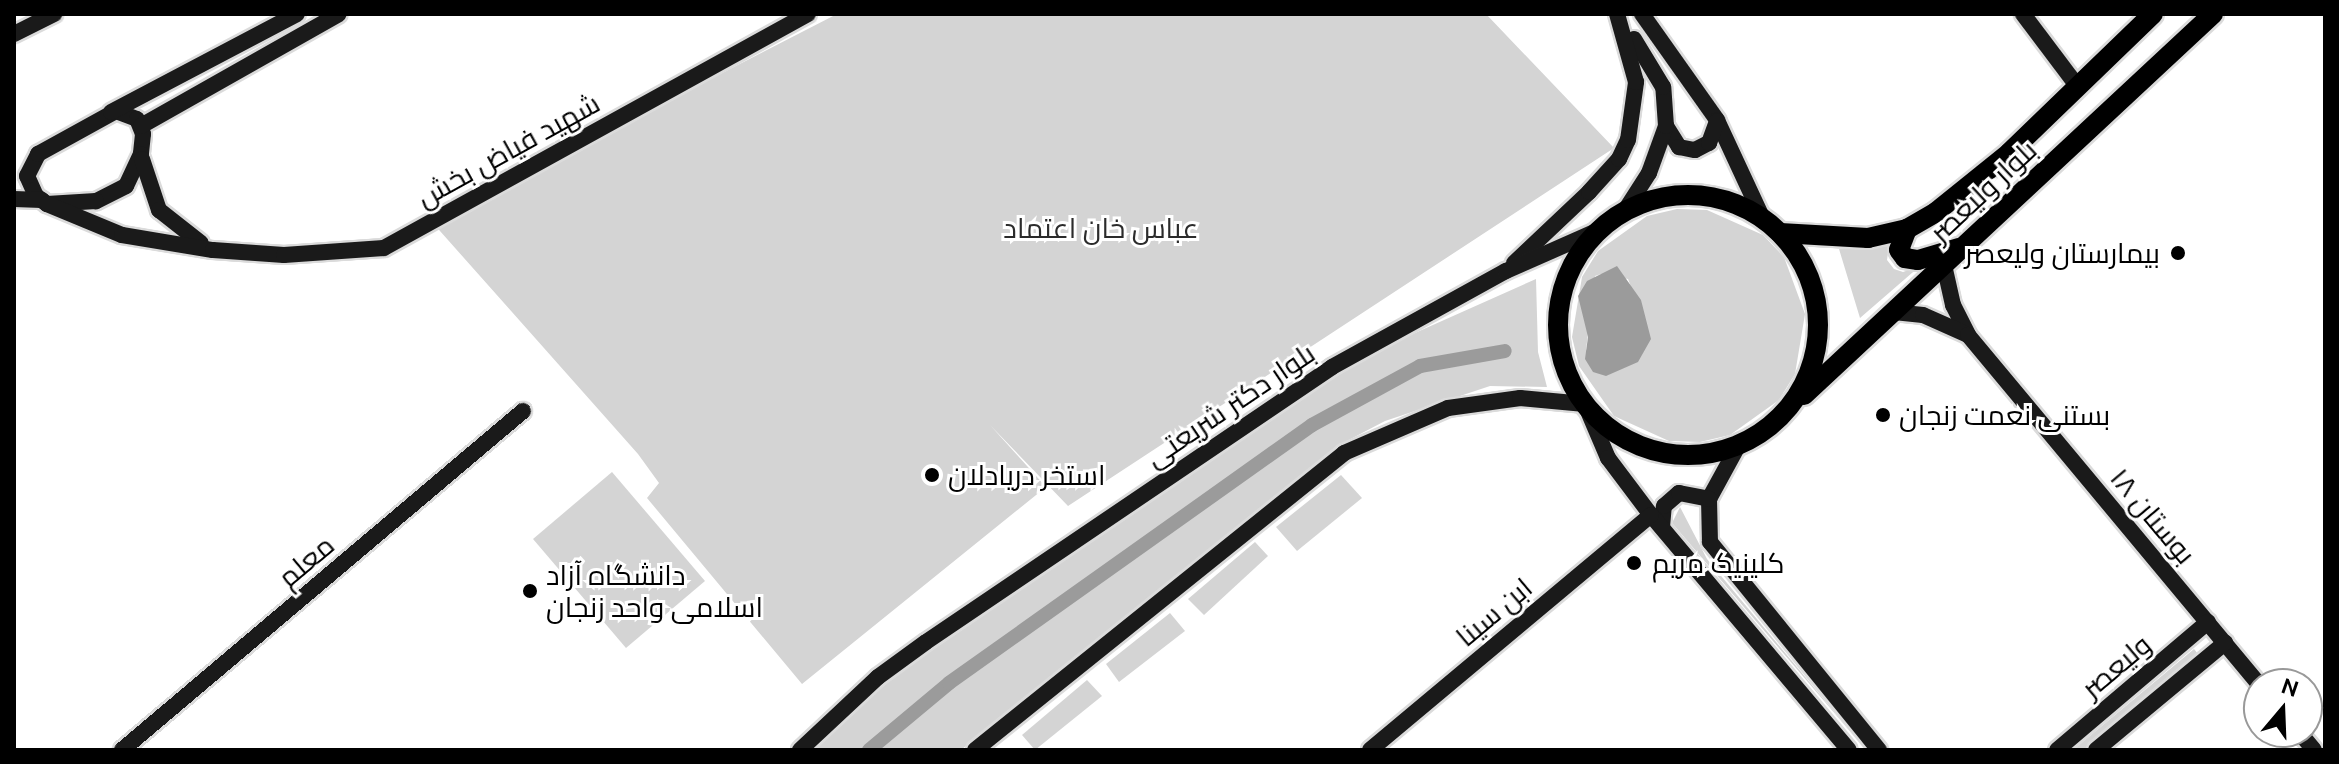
<!DOCTYPE html>
<html>
<head>
<meta charset="utf-8">
<style>
  body { margin:0 }
  #map { position:relative; width:2339px; height:764px; overflow:hidden; background:#fff; font-family:Ubuntu,Cairo,sans-serif }
  div>[style] { position:absolute }
  .green>* { inset:0; background:#d4d4d4 }
  .water>* { inset:0; background:#9b9b9b }
  .canal>* { height:14px; margin:-7px; padding:0 7px; transform-origin:7px; border-radius:7px; background:#9b9b9b }
  .roads { filter:drop-shadow(2px 0 #dbdbdb) drop-shadow(-2px 0 #dbdbdb) drop-shadow(0 2px #dbdbdb) drop-shadow(0 -2px #dbdbdb) }
  .secondary>* { height:16px; margin:-8px; padding:0 8px; transform-origin:8px; border-radius:8px; background:#1a1a1a }
  .primary>* { height:20px; margin:-10px; padding:0 10px; transform-origin:10px; border-radius:10px; background:#000 }
  .primary>.ring { margin:-10px; padding:0; box-sizing:content-box; background:none; border:20px solid #000; border-radius:50% }
  .dots>* { width:22px; height:22px; translate:-50% -50%; box-sizing:border-box; border:4px solid #fff; border-radius:50% }
  span { translate:-50% -50%; white-space:nowrap; text-align:center; line-height:1.15; -webkit-text-stroke:6px #fff; paint-order:stroke }
  .street-label { font-size:28px; color:#000 }
  .park-label { font-size:28px; color:#2b2b2b }
  .poi-label { font-size:28px; color:#000 }
  .right { translate:-100% -50%; text-align:right }
  .left { translate:0 -50%; text-align:left }
  .frame { position:absolute; inset:0; border:16px solid #000; pointer-events:none }
  .north { position:absolute; left:2243px; top:668px; width:80px; height:80px; box-sizing:border-box; background:#fff; border:2px solid #999; border-radius:50%; rotate:19deg; font-size:22px; font-weight:700; line-height:32px; text-align:center; color:#000 }
  .north::after { content:''; display:block; margin:auto; width:28px; height:36px; background:#000; clip-path:polygon(50% 0,100% 100%,50% 72%,0 100%) }
</style>
</head>
<body>
<div id="map">
  <div class="green">
    <i style="clip-path:polygon(837px 14px,1486px 14px,1614px 148px,1068px 506px,990px 425px,1046px 487px,802px 684px,647px 498px,659px 483px,638px 454px,432px 222px)"></i>
    <i style="clip-path:polygon(evenodd,1677px 209px,1707px 210px,1763px 235px,1784px 257px,1805px 314px,1795px 374px,1779px 400px,1730px 435px,1700px 442px,1669px 441px,1614px 416px,1579px 366px,1572px 337px,1582px 277px,1598px 251px,1647px 216px,1677px 209px,1601px 274px,1628px 279px,1647px 329px,1586px 350px,1595px 276px,1601px 274px)"></i>
    <i style="clip-path:polygon(1889px 246px,1887px 260px,1894px 269px,1903px 272px,1920px 266px,1860px 318px,1839px 249px)"></i>
    <i style="clip-path:polygon(1536px 279px,1538px 352px,1547px 387px,1490px 386px,1385px 421px,1345px 442px,961px 750px,813px 750px,875px 689px,1340px 373px,1388px 345px)"></i>
    <i style="clip-path:polygon(612px 472px,705px 581px,626px 648px,533px 539px)"></i>
    <i style="clip-path:polygon(1341px 475px,1362px 498px,1297px 551px,1276px 527px)"></i>
    <i style="clip-path:polygon(1680px 507px,1707px 559px,1866px 750px,1672px 523px)"></i>
    <i style="clip-path:polygon(1255px 542px,1268px 556px,1204px 615px,1188px 599px)"></i>
    <i style="clip-path:polygon(1170px 613px,1185px 631px,1119px 682px,1106px 664px)"></i>
    <i style="clip-path:polygon(2194px 649px,2198px 654px,2085px 750px,2073px 750px)"></i>
    <i style="clip-path:polygon(1087px 680px,1102px 696px,1035px 750px,1022px 735px)"></i>
  </div>
  <div class="water">
    <i style="clip-path:polygon(1617px 266px,1641px 300px,1651px 339px,1638px 362px,1606px 376px,1593px 372px,1585px 359px,1588px 337px,1578px 296px,1587px 281px)"></i>
  </div>
  <div class="canal">
    <i style="left:869px;top:750px;width:104px;rotate:-39.9deg"></i>
    <i style="left:949px;top:683px;width:445px;rotate:-35.4deg"></i>
    <i style="left:1312px;top:425px;width:123px;rotate:-28.6deg"></i>
    <i style="left:1420px;top:366px;width:86px;rotate:-10deg"></i>
  </div>
  <div class="roads">
    <div class="secondary">
      <i style="left:1642px;top:14px;width:130px;rotate:54.7deg"></i>
      <i style="left:1717px;top:120px;width:109px;rotate:65.1deg"></i>
      <i style="left:2023px;top:14px;width:91px;rotate:53deg"></i>
      <i style="left:14px;top:34px;width:45px;rotate:-26.6deg"></i>
      <i style="left:116px;top:111px;width:22px;rotate:21deg"></i>
      <i style="left:137px;top:119px;width:16px;rotate:68deg"></i>
      <i style="left:143px;top:134px;width:20px;rotate:96deg"></i>
      <i style="left:141px;top:154px;width:35px;rotate:115deg"></i>
      <i style="left:126px;top:186px;width:34px;rotate:153deg"></i>
      <i style="left:96px;top:201px;width:49px;rotate:176.5deg"></i>
      <i style="left:47px;top:204px;width:14px;rotate:-144deg"></i>
      <i style="left:36px;top:196px;width:22px;rotate:-114deg"></i>
      <i style="left:27px;top:176px;width:25px;rotate:-63deg"></i>
      <i style="left:38px;top:154px;width:89px;rotate:-28.9deg"></i>
      <i style="left:111px;top:112px;width:210px;rotate:-27.8deg"></i>
      <i style="left:141px;top:126px;width:227px;rotate:-29.5deg"></i>
      <i style="left:1666px;top:126px;width:25px;rotate:58deg"></i>
      <i style="left:1679px;top:147px;width:16px;rotate:11deg"></i>
      <i style="left:1695px;top:150px;width:16px;rotate:-27deg"></i>
      <i style="left:1709px;top:143px;width:23px;rotate:-70deg"></i>
      <i style="left:142px;top:159px;width:54px;rotate:71.6deg"></i>
      <i style="left:159px;top:210px;width:53px;rotate:38.2deg"></i>
      <i style="left:14px;top:199px;width:28px;rotate:2deg"></i>
      <i style="left:47px;top:204px;width:81px;rotate:22.5deg"></i>
      <i style="left:122px;top:235px;width:92px;rotate:9.4deg"></i>
      <i style="left:213px;top:250px;width:71px;rotate:4deg"></i>
      <i style="left:284px;top:255px;width:100px;rotate:-4deg"></i>
      <i style="left:384px;top:248px;width:484px;rotate:-28.9deg"></i>
      <i style="left:1624px;top:212px;width:46px;rotate:-57.3deg"></i>
      <i style="left:1649px;top:173px;width:50px;rotate:-70.1deg"></i>
      <i style="left:1666px;top:126px;width:39px;rotate:-94deg"></i>
      <i style="left:1663px;top:87px;width:56px;rotate:-121.1deg"></i>
      <i style="left:1514px;top:263px;width:103px;rotate:-43.4deg"></i>
      <i style="left:1589px;top:192px;width:45px;rotate:-47.7deg"></i>
      <i style="left:1619px;top:159px;width:21px;rotate:-65deg"></i>
      <i style="left:1628px;top:140px;width:59px;rotate:-82.1deg"></i>
      <i style="left:1636px;top:82px;width:71px;rotate:-105.6deg"></i>
      <i style="left:1944px;top:265px;width:41px;rotate:77.3deg"></i>
      <i style="left:1953px;top:305px;width:34px;rotate:63deg"></i>
      <i style="left:1894px;top:312px;width:29px;rotate:6deg"></i>
      <i style="left:1923px;top:315px;width:49px;rotate:24deg"></i>
      <i style="left:1968px;top:335px;width:454px;rotate:50.2deg"></i>
      <i style="left:1738px;top:446px;width:60px;rotate:118.7deg"></i>
      <i style="left:1709px;top:499px;width:43px;rotate:88.7deg"></i>
      <i style="left:1710px;top:542px;width:268px;rotate:50.9deg"></i>
      <i style="left:1662px;top:527px;width:21px;rotate:-85deg"></i>
      <i style="left:1664px;top:506px;width:20px;rotate:-41deg"></i>
      <i style="left:1679px;top:493px;width:31px;rotate:11deg"></i>
      <i style="left:2299px;top:732px;width:23px;rotate:50deg"></i>
      <i style="left:122px;top:750px;width:525px;rotate:-40.21deg"></i>
      <i style="left:800px;top:750px;width:107px;rotate:-43.1deg"></i>
      <i style="left:878px;top:677px;width:59px;rotate:-36.1deg"></i>
      <i style="left:926px;top:642px;width:490px;rotate:-34.1deg"></i>
      <i style="left:1332px;top:367px;width:199px;rotate:-28.9deg"></i>
      <i style="left:1506px;top:271px;width:102px;rotate:-23.8deg"></i>
      <i style="left:975px;top:750px;width:474px;rotate:-38.8deg"></i>
      <i style="left:1344px;top:453px;width:113px;rotate:-23.4deg"></i>
      <i style="left:1448px;top:408px;width:73px;rotate:-7.9deg"></i>
      <i style="left:1520px;top:398px;width:65px;rotate:5.3deg"></i>
      <i style="left:1585px;top:404px;width:59px;rotate:66.9deg"></i>
      <i style="left:1608px;top:458px;width:71px;rotate:53deg"></i>
      <i style="left:1651px;top:515px;width:307px;rotate:49.9deg"></i>
      <i style="left:1370px;top:750px;width:366px;rotate:-39.9deg"></i>
      <i style="left:2057px;top:750px;width:198px;rotate:-40.3deg"></i>
      <i style="left:2096px;top:750px;width:168px;rotate:-39.7deg"></i>
    </div>
    <div class="primary">
      <i class="ring" style="left:1558px;top:195px;width:240px;height:240px"></i>
      <i style="left:1907px;top:229px;width:22px;rotate:111deg"></i>
      <i style="left:1899px;top:250px;width:10px;rotate:53deg"></i>
      <i style="left:1905px;top:258px;width:13px;rotate:9deg"></i>
      <i style="left:1918px;top:260px;width:43px;rotate:-16.3deg"></i>
      <i style="left:1780px;top:233px;width:88px;rotate:3.3deg"></i>
      <i style="left:1868px;top:238px;width:40px;rotate:-13deg"></i>
      <i style="left:1907px;top:229px;width:34px;rotate:-30deg"></i>
      <i style="left:1936px;top:212px;width:94px;rotate:-38.9deg"></i>
      <i style="left:2009px;top:153px;width:200px;rotate:-44deg"></i>
      <i style="left:1804px;top:395px;width:559px;rotate:-42.97deg"></i>
    </div>
  </div>
  <div class="dots">
    <i style="left:2178px;top:253px;background:#000"></i>
    <i style="left:1883px;top:415px;background:#000"></i>
    <i style="left:932px;top:475px;background:#000"></i>
    <i style="left:1634px;top:563px;background:#000"></i>
    <i style="left:530px;top:591px;background:#000"></i>
  </div>
  <div class="street-label">
    <span style="left:508px;top:150px;rotate:-29deg">شهید فیاض بخش</span>
    <span style="left:1983px;top:191px;rotate:-43deg">بلوار ولیعصر</span>
    <span style="left:1230px;top:405px;rotate:-34deg">بلوار دکتر شریعتی</span>
    <span style="left:2153px;top:516px;rotate:50deg">بوستان ۱۸</span>
    <span style="left:306px;top:561px;rotate:-40deg">معلم</span>
    <span style="left:1494px;top:612px;rotate:-40deg">ابن سینا</span>
    <span style="left:2116px;top:666px;rotate:-40deg">ولیعصر</span>
  </div>
  <div class="park-label">
    <span style="left:1101px;top:228px">عباس خان اعتماد</span>
  </div>
  <div class="poi-label">
    <span class="right" style="left:2160px;top:253px">بیمارستان ولیعصر</span>
    <span class="left" style="left:1899px;top:415px">بستنی نعمت زنجان</span>
    <span class="left" style="left:948px;top:475px">استخر دریادلان</span>
    <span class="left" style="left:1652px;top:563px">کلینیک مریم</span>
    <span class="left" style="left:546px;top:591px">دانشگاه آزاد<br>اسلامی واحد زنجان</span>
  </div>
  <div class="frame"></div>
  <div class="north">N</div>
</div>
</body>
</html>
